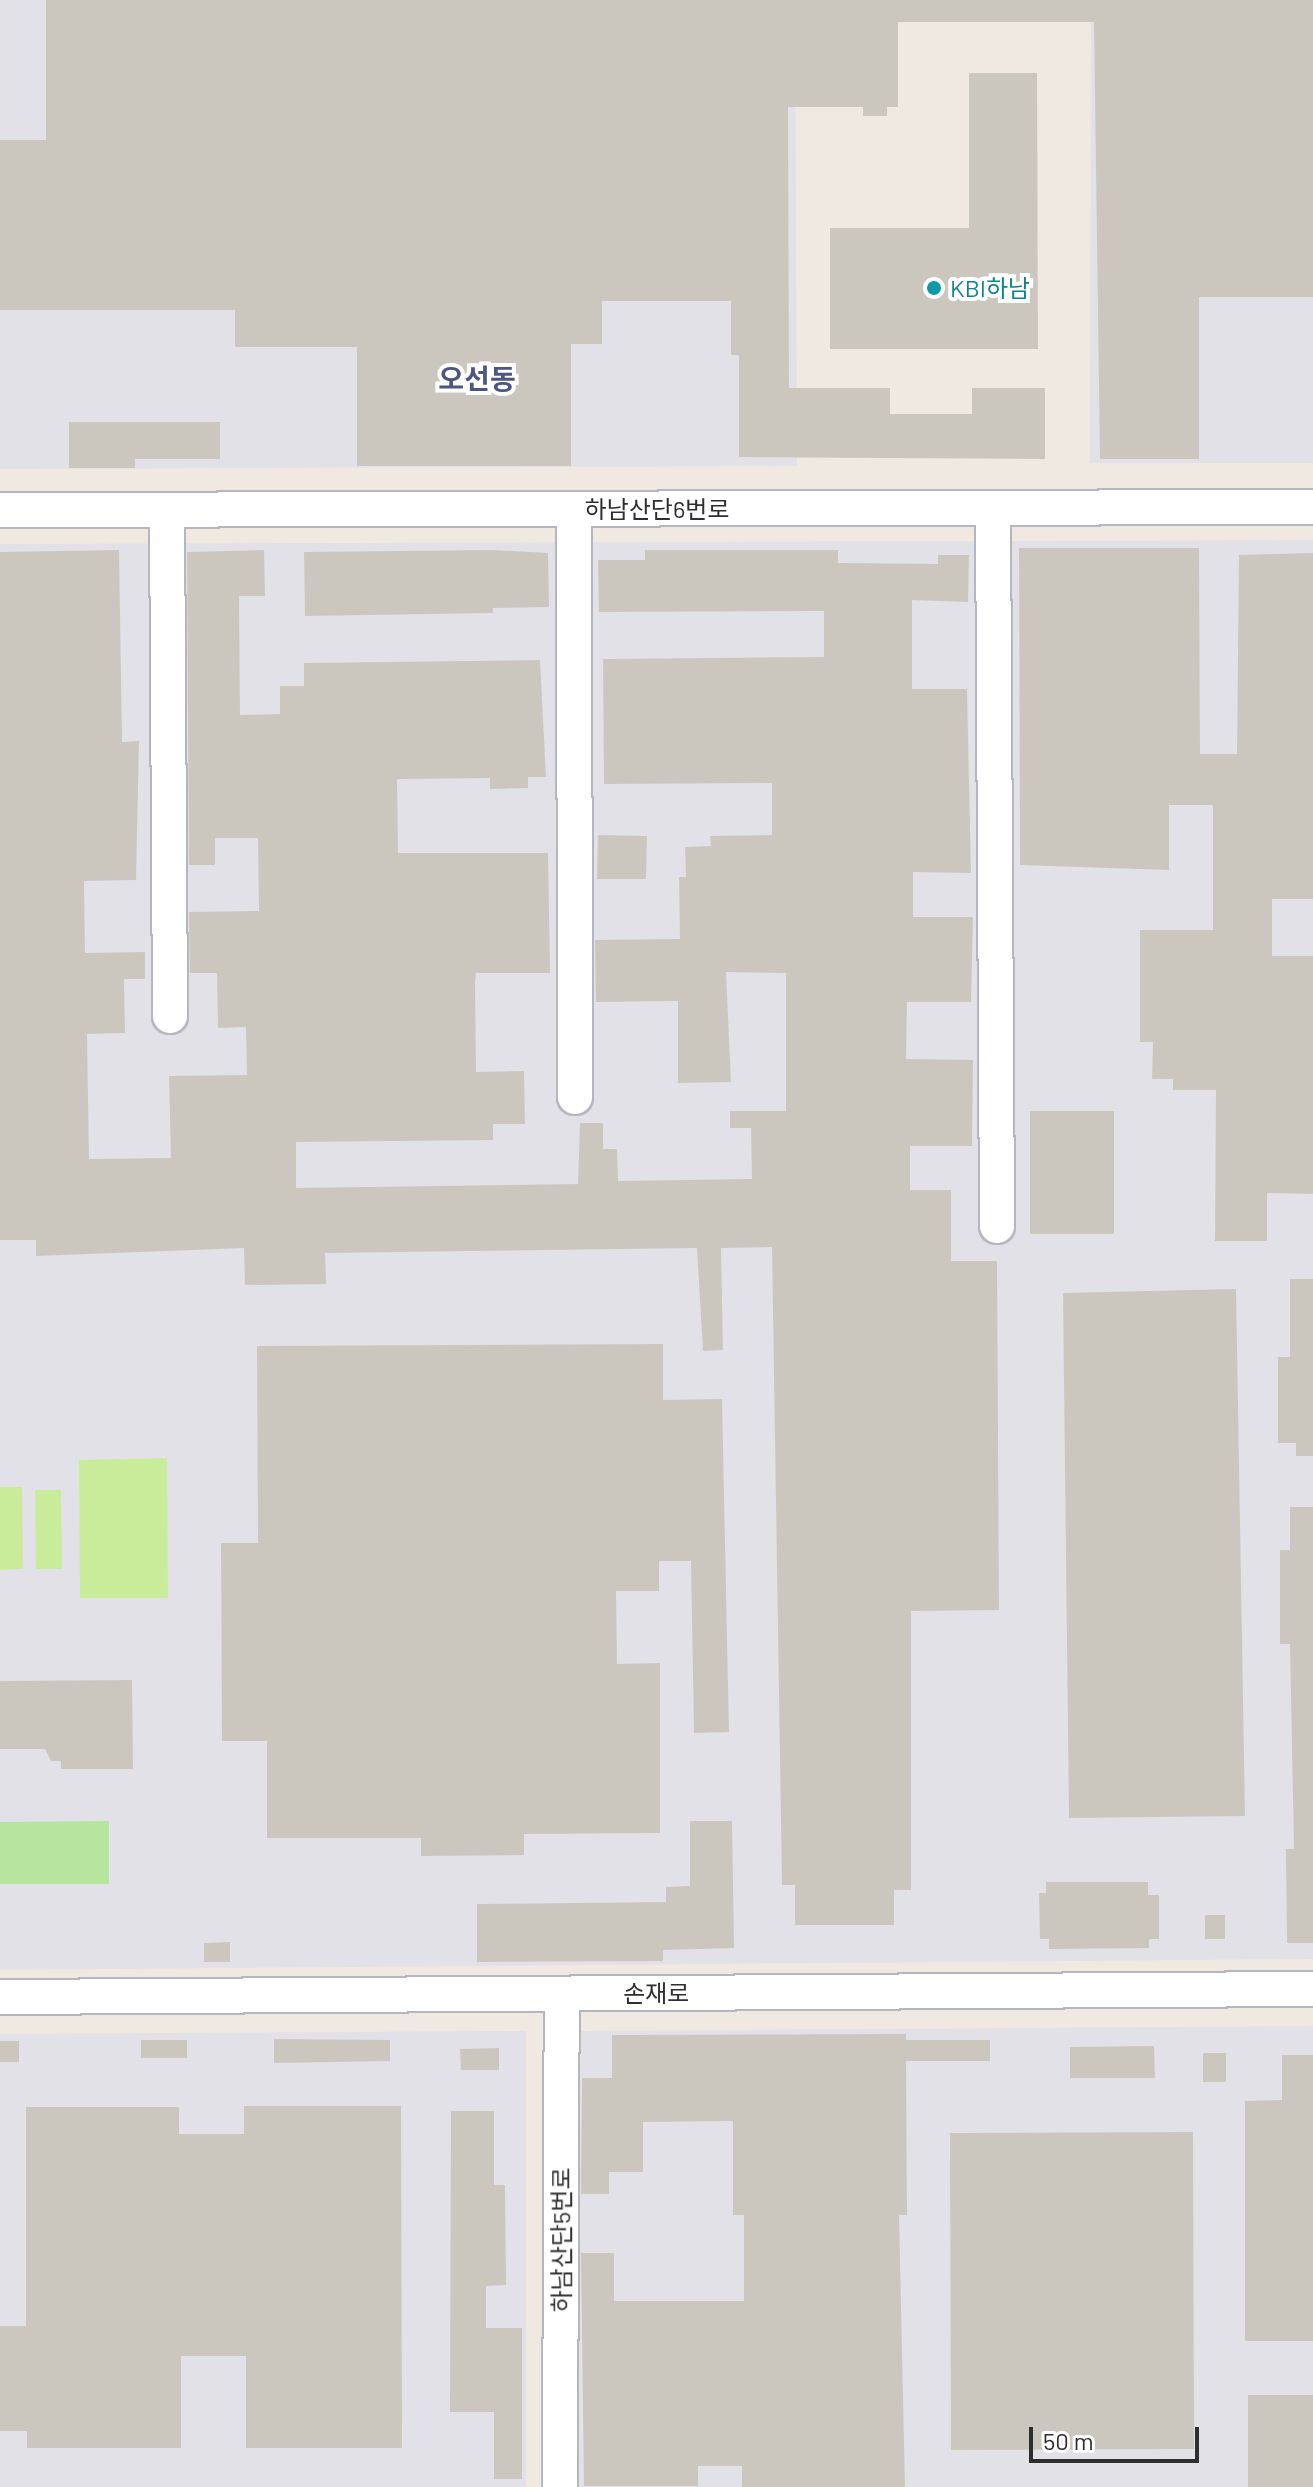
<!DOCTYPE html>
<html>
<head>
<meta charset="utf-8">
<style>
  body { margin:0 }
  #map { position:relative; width:1313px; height:2487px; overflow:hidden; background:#efe9e1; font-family:Barlow,"Noto Sans KR",sans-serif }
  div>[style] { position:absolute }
  .industrial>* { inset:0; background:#e3e1e8 }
  .green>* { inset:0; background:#b6e59e }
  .pitch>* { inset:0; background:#c9ec9a }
  .building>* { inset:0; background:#cbc7bf }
  .roads { filter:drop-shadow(2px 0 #b4b7c1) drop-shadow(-2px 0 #b4b7c1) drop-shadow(0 2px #b4b7c1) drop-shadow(0 -2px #b4b7c1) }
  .minor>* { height:34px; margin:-17px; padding:0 17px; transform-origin:17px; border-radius:17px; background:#fff }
  .dots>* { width:22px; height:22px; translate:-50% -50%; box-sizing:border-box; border:4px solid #fff; border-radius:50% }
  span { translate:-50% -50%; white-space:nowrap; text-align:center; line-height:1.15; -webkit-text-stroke:8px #fff; paint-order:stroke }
  .culture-label { font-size:24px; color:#0d838f }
  .left { translate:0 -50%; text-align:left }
  .street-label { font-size:24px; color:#2e2e2e }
  .quarter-label { font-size:28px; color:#4d5680; font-weight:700 }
  .scale { position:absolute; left:1029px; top:2427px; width:170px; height:36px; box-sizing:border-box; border:4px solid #2e2e2e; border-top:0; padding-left:10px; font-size:24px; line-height:28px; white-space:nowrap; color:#2e2e2e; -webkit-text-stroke:6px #fff; paint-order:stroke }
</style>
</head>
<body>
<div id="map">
  <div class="industrial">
    <i style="clip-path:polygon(0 0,795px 0,797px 466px,0 469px)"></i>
    <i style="clip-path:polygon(1091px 0,1313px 0,1313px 463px,1090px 463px)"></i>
    <i style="clip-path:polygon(1313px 540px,1313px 1959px,0 1970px,0 544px)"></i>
    <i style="clip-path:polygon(1313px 2026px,1313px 2487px,579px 2487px,573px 2031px)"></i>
    <i style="clip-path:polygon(526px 2031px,526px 2487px,0 2487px,0 2034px)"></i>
  </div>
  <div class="green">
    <i style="clip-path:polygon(109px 1821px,109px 1884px,0 1884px,0 1822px)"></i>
  </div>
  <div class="pitch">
    <i style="clip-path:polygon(167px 1458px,168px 1598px,80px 1598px,79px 1460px)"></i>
    <i style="clip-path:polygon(0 1487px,22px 1487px,23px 1569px,0 1570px)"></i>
    <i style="clip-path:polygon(35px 1490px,61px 1490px,62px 1569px,36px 1569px)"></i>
  </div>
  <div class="building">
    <i style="clip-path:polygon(46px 0,1313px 0,1313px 297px,1199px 297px,1199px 459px,1100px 459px,1094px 22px,898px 22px,898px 107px,887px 107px,887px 116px,863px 116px,863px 107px,788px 107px,789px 388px,890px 388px,890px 414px,972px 414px,972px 388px,1045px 388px,1045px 459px,739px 457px,739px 355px,731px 355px,731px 301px,602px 301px,602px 344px,571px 344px,571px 466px,357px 466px,357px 347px,235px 347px,235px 310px,0 310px,0 140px,46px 140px)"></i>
    <i style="clip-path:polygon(969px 73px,1037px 73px,1038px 349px,830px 349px,830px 228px,969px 228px)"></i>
    <i style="clip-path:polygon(69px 422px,220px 422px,220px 459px,135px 459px,135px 468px,69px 468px)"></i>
    <i style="clip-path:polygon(1019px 548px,1199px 548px,1200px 754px,1237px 754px,1239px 555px,1313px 553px,1313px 899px,1272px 899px,1272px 956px,1313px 956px,1313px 1194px,1267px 1193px,1267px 1241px,1215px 1241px,1216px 1090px,1173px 1090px,1173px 1079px,1152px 1079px,1153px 1042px,1140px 1042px,1140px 930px,1213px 930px,1213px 805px,1169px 805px,1169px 870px,1020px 865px)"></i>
    <i style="clip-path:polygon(119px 550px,122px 742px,139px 741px,136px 880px,84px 881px,85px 953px,145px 952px,145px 979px,124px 979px,125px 1033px,87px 1034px,89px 1159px,171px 1158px,169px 1076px,247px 1075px,246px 1027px,218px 1028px,217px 973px,190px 973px,189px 912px,259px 911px,258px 838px,215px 838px,215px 865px,189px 865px,187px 552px,264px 550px,265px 596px,239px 596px,240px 715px,280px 714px,280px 686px,304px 686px,304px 663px,540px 660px,546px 777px,528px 777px,528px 788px,490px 789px,490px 778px,397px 779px,398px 853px,548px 853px,550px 973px,476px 973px,475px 981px,476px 1072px,524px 1071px,525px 1124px,493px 1124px,493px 1140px,296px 1142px,296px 1188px,578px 1184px,580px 1123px,603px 1123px,603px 1149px,617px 1149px,618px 1181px,752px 1179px,751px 1128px,730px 1128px,730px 1111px,786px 1111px,786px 973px,726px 972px,731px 1082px,678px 1083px,678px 1001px,596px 1002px,595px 940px,680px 939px,679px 877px,686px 877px,685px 847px,711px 846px,710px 836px,772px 835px,772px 783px,604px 784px,603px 659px,824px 657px,824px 611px,599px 612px,598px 560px,645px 560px,645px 550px,838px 550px,838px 563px,938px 564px,938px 555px,969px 555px,968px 602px,912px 600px,912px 689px,967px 689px,971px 873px,913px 872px,913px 917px,973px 917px,971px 1002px,907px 1002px,906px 1059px,973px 1060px,972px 1146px,910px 1146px,910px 1190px,951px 1190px,951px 1261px,997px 1261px,999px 1610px,911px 1611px,911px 1890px,894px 1890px,894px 1925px,795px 1925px,795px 1885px,782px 1885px,772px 1247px,721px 1248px,723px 1350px,703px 1351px,697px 1248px,325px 1253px,326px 1284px,245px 1285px,244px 1248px,36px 1256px,36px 1240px,0 1240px,0 552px)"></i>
    <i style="clip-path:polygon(492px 550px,548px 553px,549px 607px,493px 608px,493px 613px,305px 616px,304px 552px)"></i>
    <i style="clip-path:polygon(598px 835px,647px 836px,646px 879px,597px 879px)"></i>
    <i style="clip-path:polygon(1030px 1111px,1114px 1111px,1114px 1234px,1030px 1234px)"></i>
    <i style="clip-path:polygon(1290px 1279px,1313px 1279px,1313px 1456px,1296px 1456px,1296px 1443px,1278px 1443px,1278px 1357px,1290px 1357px)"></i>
    <i style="clip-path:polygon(1236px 1289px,1245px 1816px,1069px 1818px,1063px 1293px)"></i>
    <i style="clip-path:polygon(663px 1344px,663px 1400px,722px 1399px,729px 1732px,694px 1733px,691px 1561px,659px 1561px,659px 1591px,616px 1591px,617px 1664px,660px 1663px,660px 1833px,524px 1834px,524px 1855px,421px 1856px,421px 1838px,267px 1838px,267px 1741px,222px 1741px,221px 1543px,258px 1543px,257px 1346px)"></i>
    <i style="clip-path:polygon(1290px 1507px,1313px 1507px,1313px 1943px,1287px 1943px,1286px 1849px,1294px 1849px,1290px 1644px,1280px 1644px,1280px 1550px,1290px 1550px)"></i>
    <i style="clip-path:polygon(132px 1680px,133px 1769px,61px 1769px,61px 1761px,51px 1761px,45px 1749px,0 1749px,0 1681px)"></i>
    <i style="clip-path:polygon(690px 1821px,732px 1821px,734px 1948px,663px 1950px,663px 1961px,477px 1962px,477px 1904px,666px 1902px,666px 1887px,690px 1886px)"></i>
    <i style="clip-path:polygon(1046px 1882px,1148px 1882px,1148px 1895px,1159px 1895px,1159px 1939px,1149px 1939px,1149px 1948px,1049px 1949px,1049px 1939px,1040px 1939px,1039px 1893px,1046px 1893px)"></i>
    <i style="clip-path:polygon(1205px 1915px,1225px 1915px,1225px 1939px,1205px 1939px)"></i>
    <i style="clip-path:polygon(230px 1942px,230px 1962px,204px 1962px,204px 1943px)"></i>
    <i style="clip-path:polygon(906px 2034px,906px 2040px,990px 2040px,990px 2061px,906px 2061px,907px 2215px,899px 2215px,905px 2487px,742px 2487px,742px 2466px,698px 2466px,698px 2486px,584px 2486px,581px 2253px,614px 2253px,614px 2301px,744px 2301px,744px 2215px,733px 2215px,733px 2121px,643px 2122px,643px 2172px,609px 2172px,609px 2194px,581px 2194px,582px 2078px,612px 2078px,612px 2035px)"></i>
    <i style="clip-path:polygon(274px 2039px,390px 2040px,390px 2061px,274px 2063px)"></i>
    <i style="clip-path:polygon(141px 2040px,187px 2040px,187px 2058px,141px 2058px)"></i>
    <i style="clip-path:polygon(0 2041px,19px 2041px,19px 2062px,0 2062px)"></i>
    <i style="clip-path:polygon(1154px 2046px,1155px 2078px,1070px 2078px,1070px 2047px)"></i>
    <i style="clip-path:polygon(499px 2048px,499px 2070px,461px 2070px,460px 2049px)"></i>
    <i style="clip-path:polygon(1203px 2053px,1226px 2053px,1226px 2082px,1203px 2082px)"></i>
    <i style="clip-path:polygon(1282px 2055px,1313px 2055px,1313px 2341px,1245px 2341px,1245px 2101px,1282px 2100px)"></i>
    <i style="clip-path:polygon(244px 2106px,401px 2106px,402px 2448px,246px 2448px,246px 2356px,181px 2356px,181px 2448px,27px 2448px,27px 2431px,0 2431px,0 2326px,26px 2326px,26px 2107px,179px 2107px,179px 2134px,244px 2134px)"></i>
    <i style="clip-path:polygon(451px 2111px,494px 2111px,494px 2185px,505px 2185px,506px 2285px,486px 2286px,486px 2328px,522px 2328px,522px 2479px,494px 2479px,494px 2412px,450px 2412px)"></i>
    <i style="clip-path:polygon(1193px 2132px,1194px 2449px,951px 2450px,950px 2133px)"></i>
    <i style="clip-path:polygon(1248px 2395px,1313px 2395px,1313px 2487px,1248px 2487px)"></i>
  </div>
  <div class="roads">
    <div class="minor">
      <i style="left:993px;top:508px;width:718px;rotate:89.68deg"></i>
      <i style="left:574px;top:509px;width:588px;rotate:89.9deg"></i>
      <i style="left:0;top:510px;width:1313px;rotate:-0.13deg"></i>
      <i style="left:167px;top:510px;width:506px;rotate:89.66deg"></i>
      <i style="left:0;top:1997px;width:1313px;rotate:-0.35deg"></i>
      <i style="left:560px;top:2487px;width:493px;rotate:-89.8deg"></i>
    </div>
  </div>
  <div class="dots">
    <i style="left:934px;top:288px;background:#0f9aa8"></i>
  </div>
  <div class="culture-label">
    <span class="left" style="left:950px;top:288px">KBI하남</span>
  </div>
  <div class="street-label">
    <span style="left:657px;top:509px">하남산단6번로</span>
    <span style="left:656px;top:1993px">손재로</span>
    <span style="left:561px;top:2240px;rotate:-90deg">하남산단5번로</span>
  </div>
  <div class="quarter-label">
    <span style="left:477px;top:378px">오선동</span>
  </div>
  <div class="scale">50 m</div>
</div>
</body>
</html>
